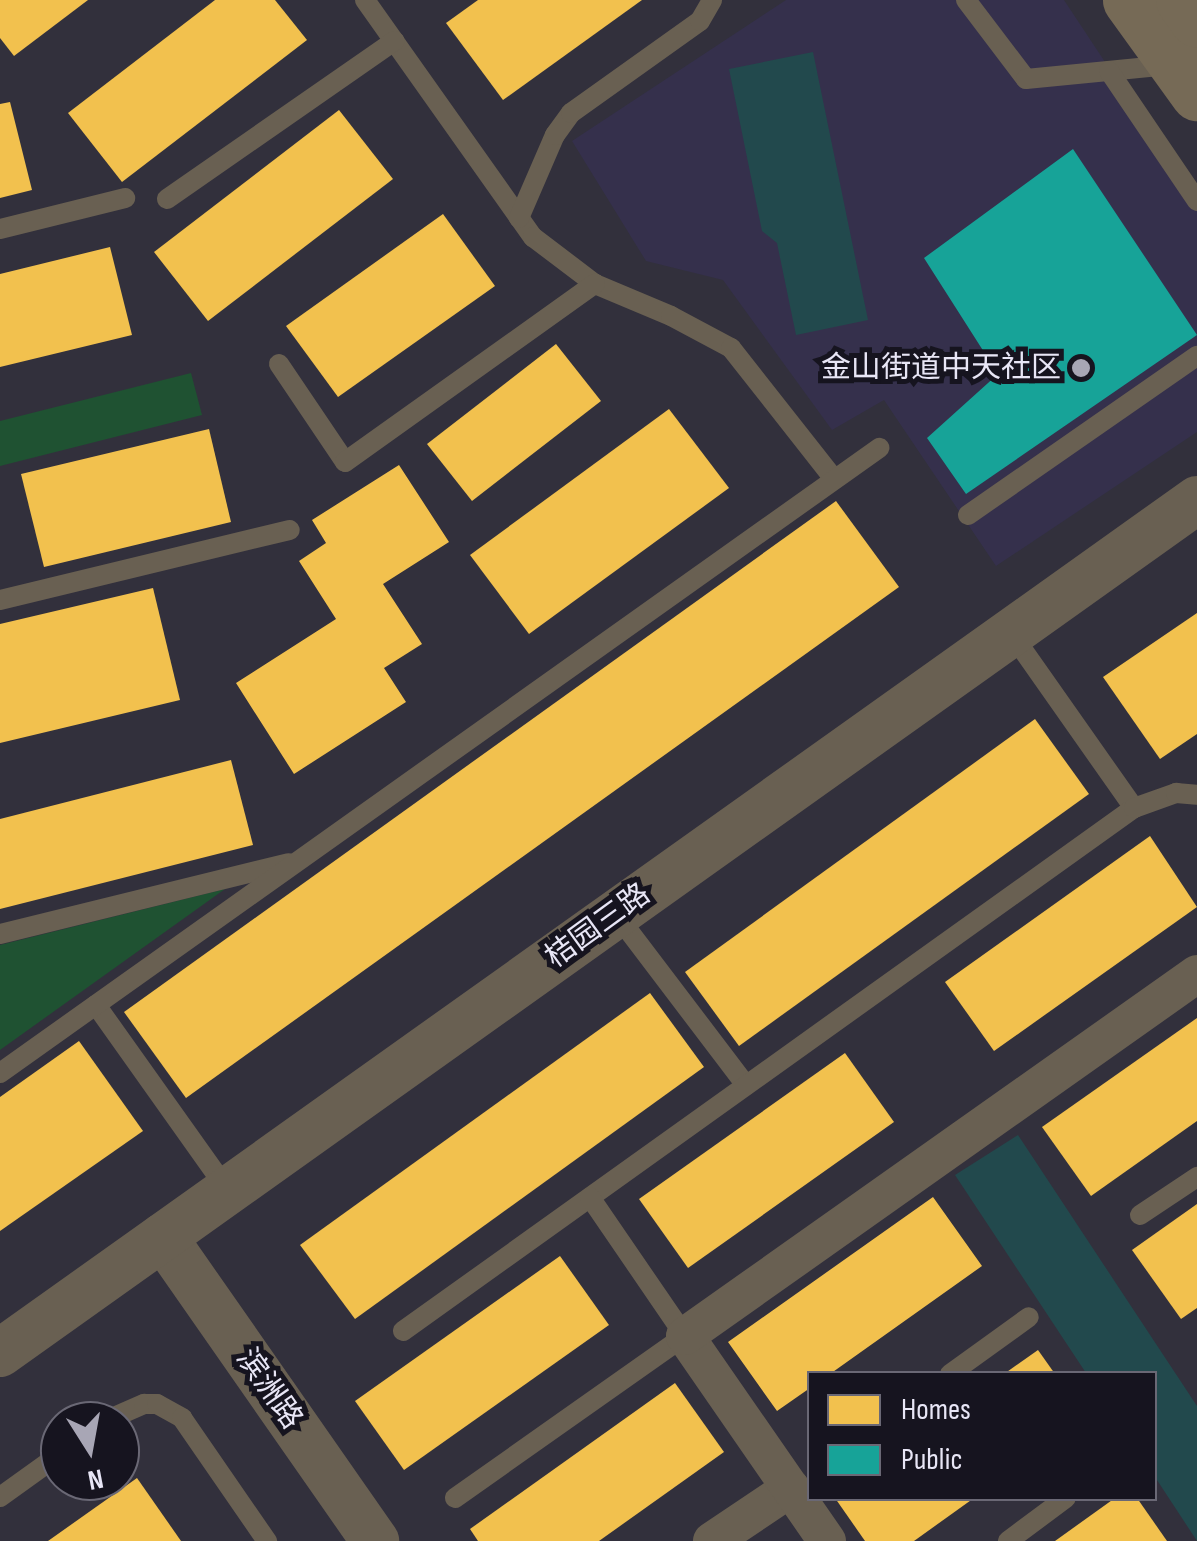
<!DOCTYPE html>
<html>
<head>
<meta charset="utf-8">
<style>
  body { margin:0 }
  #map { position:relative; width:1197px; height:1541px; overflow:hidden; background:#32303c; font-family:"Sofia Sans Condensed","Noto Sans SC",sans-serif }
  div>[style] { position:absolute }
  .built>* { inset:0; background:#35304c }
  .green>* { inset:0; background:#1f5232 }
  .water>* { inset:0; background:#22494d }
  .homes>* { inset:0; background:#f2c14e }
  .public>* { inset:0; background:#17a398 }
  .service>* { height:20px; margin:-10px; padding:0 10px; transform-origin:10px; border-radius:10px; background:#696052 }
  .minor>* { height:38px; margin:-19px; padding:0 19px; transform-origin:19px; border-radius:19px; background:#696052 }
  .tertiary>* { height:48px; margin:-24px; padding:0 24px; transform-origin:24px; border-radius:24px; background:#696052 }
  .secondary>* { height:55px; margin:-27.5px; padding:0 27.5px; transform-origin:27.5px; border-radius:27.5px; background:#766a56 }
  .dots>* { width:28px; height:28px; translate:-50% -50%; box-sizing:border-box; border:5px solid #16141f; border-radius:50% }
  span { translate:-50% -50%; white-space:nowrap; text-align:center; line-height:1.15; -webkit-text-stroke:10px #16141f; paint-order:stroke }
  .poi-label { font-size:30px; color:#e8e6f6 }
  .right { translate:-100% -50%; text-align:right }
  .street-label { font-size:30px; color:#e8e6f6 }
  .legend { position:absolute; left:807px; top:1371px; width:350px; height:130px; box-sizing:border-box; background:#16141f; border:2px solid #6a6875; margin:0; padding:12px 18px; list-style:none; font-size:30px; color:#e8e6f6 }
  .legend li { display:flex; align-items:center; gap:20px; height:50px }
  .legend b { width:50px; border:2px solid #6a6875 }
  .north { position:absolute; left:40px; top:1401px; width:100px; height:100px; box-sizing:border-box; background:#16141f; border:2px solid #6a6875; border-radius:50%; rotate:169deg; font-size:28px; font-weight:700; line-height:40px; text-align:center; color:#e8e6f6 }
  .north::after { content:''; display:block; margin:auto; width:35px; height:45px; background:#a8a6b5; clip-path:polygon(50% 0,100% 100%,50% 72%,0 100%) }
</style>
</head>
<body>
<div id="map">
  <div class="built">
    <i style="clip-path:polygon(786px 0,1064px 0,1197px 201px,1197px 432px,996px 566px,884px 400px,832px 430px,723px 280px,646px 261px,572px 141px)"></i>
  </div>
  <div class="green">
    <i style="clip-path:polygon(191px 373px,202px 415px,0 466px,0 421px)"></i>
    <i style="clip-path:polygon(225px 889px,0 1050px,0 945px)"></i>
  </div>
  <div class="water">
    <i style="clip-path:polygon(813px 52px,868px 320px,796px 335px,777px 243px,762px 231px,729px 69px)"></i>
    <i style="clip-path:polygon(1018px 1135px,1197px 1406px,1197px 1541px,1155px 1477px,1154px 1374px,1086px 1373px,955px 1175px)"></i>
  </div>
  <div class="homes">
    <i style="clip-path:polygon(0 0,88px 0,14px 56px,0 38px)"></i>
    <i style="clip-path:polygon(215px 0,275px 0,307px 40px,122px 182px,68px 113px)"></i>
    <i style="clip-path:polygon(478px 0,642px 0,503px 100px,446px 23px)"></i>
    <i style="clip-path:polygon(10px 102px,32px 190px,0 198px,0 104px)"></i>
    <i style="clip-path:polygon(339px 110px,393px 179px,208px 321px,154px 252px)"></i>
    <i style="clip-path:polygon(443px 214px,495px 286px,338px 397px,286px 326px)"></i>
    <i style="clip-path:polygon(110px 247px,132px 335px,0 367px,0 274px)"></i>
    <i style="clip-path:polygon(556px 344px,601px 401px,472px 501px,427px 444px)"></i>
    <i style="clip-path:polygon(669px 409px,729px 488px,529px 634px,470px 555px)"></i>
    <i style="clip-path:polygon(209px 429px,231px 522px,44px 567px,21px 474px)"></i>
    <i style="clip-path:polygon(399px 465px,449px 542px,383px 584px,422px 644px,384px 668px,406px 702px,294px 774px,236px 683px,336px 619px,299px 561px,326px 543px,312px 520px)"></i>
    <i style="clip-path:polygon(836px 501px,899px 587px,186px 1098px,124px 1012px)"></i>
    <i style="clip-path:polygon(153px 588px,180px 700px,0 743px,0 624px)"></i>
    <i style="clip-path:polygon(1197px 613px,1197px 734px,1160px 759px,1103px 677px)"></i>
    <i style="clip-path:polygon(1035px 719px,1089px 794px,739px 1046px,685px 972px)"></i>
    <i style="clip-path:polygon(231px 760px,253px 845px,0 909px,0 819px)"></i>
    <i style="clip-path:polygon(1150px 836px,1197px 907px,994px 1051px,945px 982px)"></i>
    <i style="clip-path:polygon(650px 993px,704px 1067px,355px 1319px,300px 1245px)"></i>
    <i style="clip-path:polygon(1197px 1018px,1197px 1121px,1091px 1196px,1042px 1127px)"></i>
    <i style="clip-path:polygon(79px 1041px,143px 1131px,0 1231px,0 1097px)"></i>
    <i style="clip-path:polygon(845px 1053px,894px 1122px,688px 1268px,639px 1199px)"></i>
    <i style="clip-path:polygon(933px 1197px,982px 1266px,830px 1374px,810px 1374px,810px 1388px,777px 1411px,728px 1342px)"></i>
    <i style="clip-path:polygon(1197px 1204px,1197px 1308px,1181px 1319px,1132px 1250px)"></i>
    <i style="clip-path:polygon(560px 1256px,609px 1325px,404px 1470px,355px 1401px)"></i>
    <i style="clip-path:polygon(1038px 1350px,1055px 1374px,1004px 1374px)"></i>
    <i style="clip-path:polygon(675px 1383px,724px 1452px,599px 1541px,478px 1541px,470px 1529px)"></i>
    <i style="clip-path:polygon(137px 1478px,181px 1541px,48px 1541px)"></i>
    <i style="clip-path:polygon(835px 1498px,974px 1498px,914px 1541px,865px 1541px)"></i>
    <i style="clip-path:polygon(1115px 1498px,1137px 1498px,1167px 1541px,1055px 1541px)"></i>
  </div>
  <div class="public">
    <i style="clip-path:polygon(1073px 149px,1197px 335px,966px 494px,927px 438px,998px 374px,924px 258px)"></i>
  </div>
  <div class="service">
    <i style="left:365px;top:0;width:291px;rotate:54.7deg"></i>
    <i style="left:533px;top:237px;width:78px;rotate:37.2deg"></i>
    <i style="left:595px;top:284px;width:82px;rotate:22.8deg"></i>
    <i style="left:671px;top:316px;width:68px;rotate:28.1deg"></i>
    <i style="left:731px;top:348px;width:167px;rotate:51.8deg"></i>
    <i style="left:966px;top:0;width:99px;rotate:52.8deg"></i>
    <i style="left:1026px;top:79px;width:144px;rotate:-5.6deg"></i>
    <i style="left:1109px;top:71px;width:157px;rotate:55.9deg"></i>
    <i style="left:167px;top:199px;width:277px;rotate:-34.8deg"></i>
    <i style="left:519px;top:218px;width:90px;rotate:-66.6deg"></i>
    <i style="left:555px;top:135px;width:27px;rotate:-54deg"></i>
    <i style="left:571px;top:113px;width:158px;rotate:-35.5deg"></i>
    <i style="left:700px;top:21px;width:24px;rotate:-60deg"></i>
    <i style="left:0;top:229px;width:129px;rotate:-13.9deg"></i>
    <i style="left:279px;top:364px;width:118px;rotate:56deg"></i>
    <i style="left:345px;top:462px;width:307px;rotate:-35.5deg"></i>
    <i style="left:968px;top:515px;width:279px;rotate:-34.8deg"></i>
    <i style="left:0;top:600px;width:298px;rotate:-13.6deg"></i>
    <i style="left:1011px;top:633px;width:214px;rotate:54.9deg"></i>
    <i style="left:616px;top:914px;width:215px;rotate:52.8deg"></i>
    <i style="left:0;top:934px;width:297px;rotate:-13.8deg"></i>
    <i style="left:96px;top:1005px;width:228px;rotate:54.6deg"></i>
    <i style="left:0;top:1073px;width:1079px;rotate:-35.41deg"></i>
    <i style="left:1140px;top:1215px;width:69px;rotate:-33.7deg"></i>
    <i style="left:403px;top:1331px;width:899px;rotate:-35.58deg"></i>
    <i style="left:1134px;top:808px;width:45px;rotate:-19.7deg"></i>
    <i style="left:1176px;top:793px;width:21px;rotate:5deg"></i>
    <i style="left:950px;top:1374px;width:97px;rotate:-35.8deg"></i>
    <i style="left:105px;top:1421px;width:43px;rotate:-23.6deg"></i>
    <i style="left:144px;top:1404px;width:13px"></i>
    <i style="left:157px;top:1404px;width:29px;rotate:29deg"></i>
    <i style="left:182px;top:1418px;width:150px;rotate:55.4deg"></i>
    <i style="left:0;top:1497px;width:74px;rotate:-35.6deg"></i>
    <i style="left:455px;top:1498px;width:281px;rotate:-35.2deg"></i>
    <i style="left:685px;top:1336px;width:168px;rotate:-124.4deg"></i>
    <i style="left:1008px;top:1541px;width:72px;rotate:-36.6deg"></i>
  </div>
  <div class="minor">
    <i style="left:712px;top:1541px;width:95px;rotate:-33.9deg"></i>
    <i style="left:827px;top:1541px;width:249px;rotate:-124.7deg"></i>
    <i style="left:685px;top:1336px;width:627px;rotate:-35.26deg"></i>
  </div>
  <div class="tertiary">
    <i style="left:163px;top:1237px;width:371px;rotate:55.1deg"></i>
    <i style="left:0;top:1353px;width:1470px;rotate:-35.47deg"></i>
  </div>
  <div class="secondary">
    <i style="left:1130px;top:0;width:115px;rotate:54.2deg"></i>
    <i style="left:1183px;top:0;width:24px;rotate:55deg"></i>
  </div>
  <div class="dots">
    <i style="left:1081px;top:368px;background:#a8a6b5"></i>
  </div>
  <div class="poi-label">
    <span class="right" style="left:1061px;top:368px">金山街道中天社区</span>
  </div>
  <div class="street-label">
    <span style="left:598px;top:926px;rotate:-36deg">桔园三路</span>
    <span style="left:269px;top:1389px;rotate:55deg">滨洲路</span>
  </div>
  <ul class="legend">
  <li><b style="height:28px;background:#f2c14e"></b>Homes</li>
  <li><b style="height:28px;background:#17a398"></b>Public</li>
  </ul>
  <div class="north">N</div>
</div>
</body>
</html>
